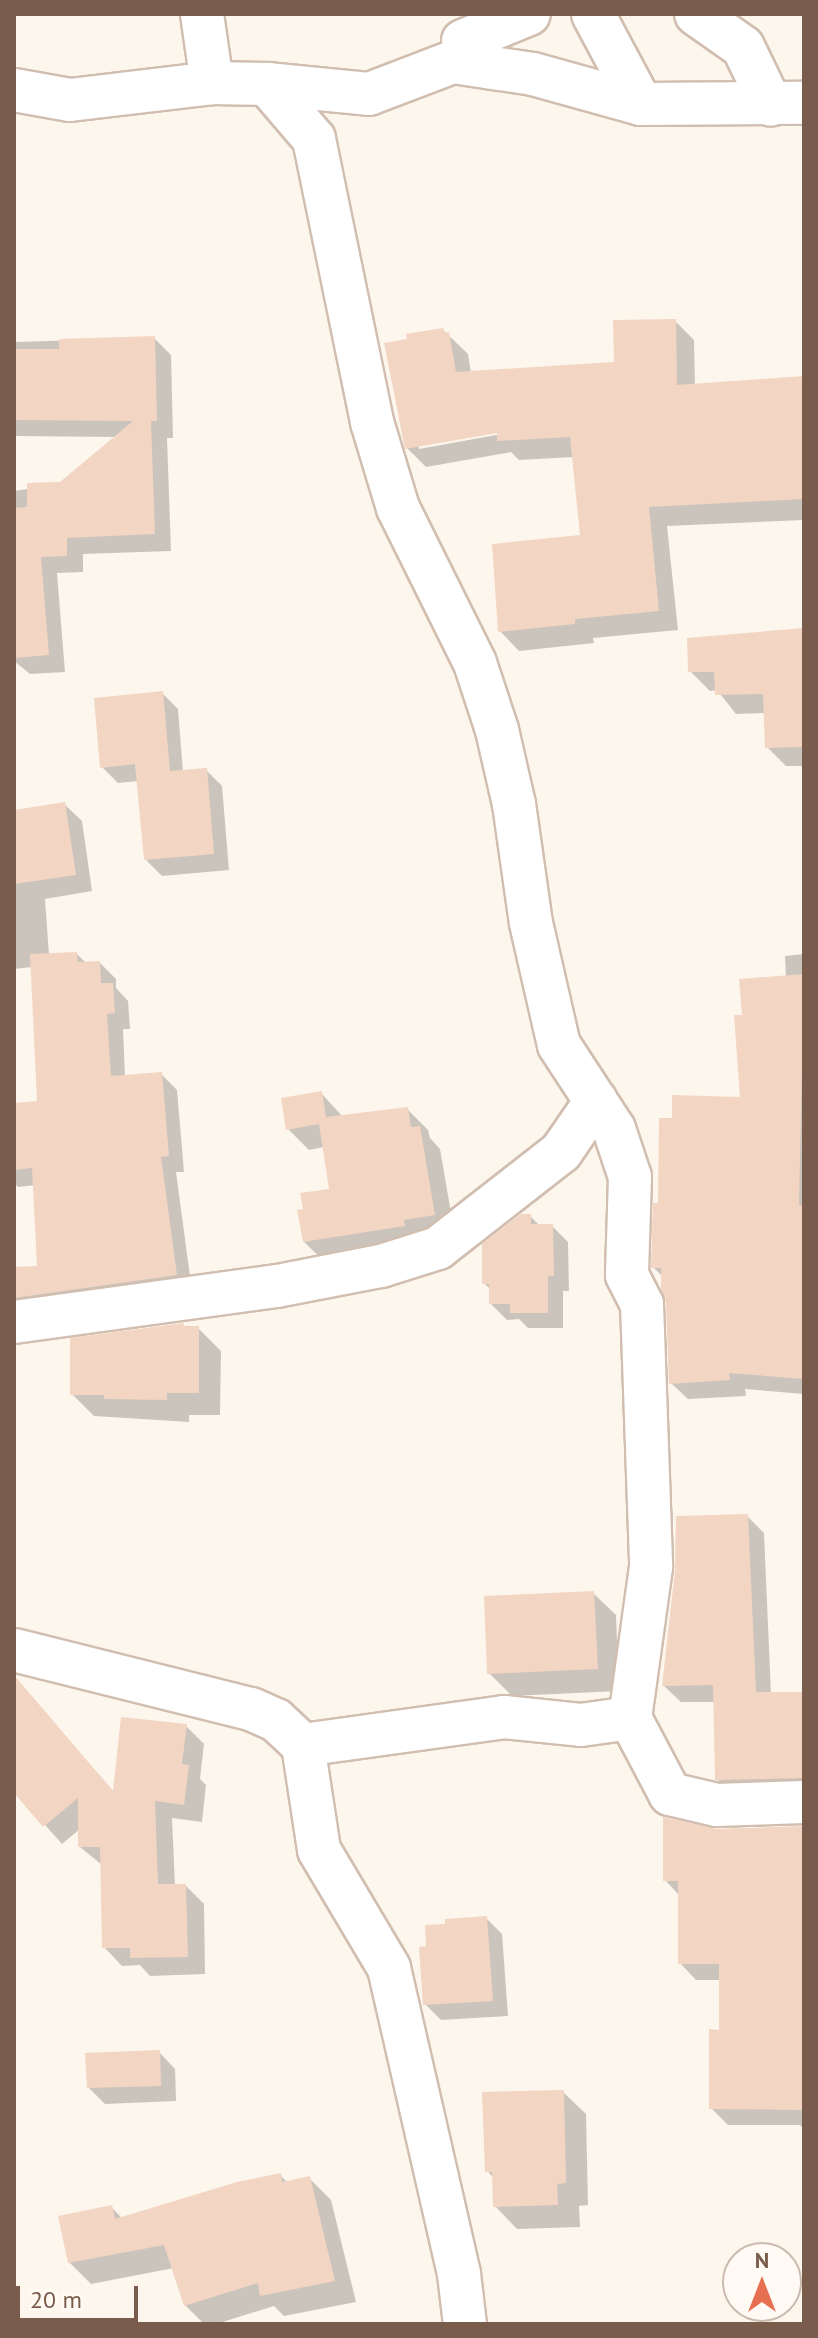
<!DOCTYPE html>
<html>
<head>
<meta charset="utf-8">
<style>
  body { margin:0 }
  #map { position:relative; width:818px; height:2338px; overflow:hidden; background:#fdf6ec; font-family:"PT Sans",sans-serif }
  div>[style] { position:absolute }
  .shadow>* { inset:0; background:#0003 }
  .building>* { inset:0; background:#f3d5c3 }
  .roads { filter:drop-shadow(2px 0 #d1beb0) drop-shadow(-2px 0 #d1beb0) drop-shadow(0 2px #d1beb0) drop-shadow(0 -2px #d1beb0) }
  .minor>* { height:42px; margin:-21px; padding:0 21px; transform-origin:21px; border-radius:21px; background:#fff }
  span { translate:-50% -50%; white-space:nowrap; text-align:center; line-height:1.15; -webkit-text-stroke:8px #fffaf3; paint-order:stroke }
  .frame { position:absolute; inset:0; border:16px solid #7a5c4d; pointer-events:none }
  .north { position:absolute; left:722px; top:2242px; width:80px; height:80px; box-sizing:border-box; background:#fffaf3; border:2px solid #cabbb1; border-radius:50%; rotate:0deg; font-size:22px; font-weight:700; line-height:32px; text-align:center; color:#7a5c4d }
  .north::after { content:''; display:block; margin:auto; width:28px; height:36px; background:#e76f51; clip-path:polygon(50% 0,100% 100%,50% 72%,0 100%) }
  .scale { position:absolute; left:16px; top:2286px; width:122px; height:36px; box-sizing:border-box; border:4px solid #7a5c4d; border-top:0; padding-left:10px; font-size:24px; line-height:28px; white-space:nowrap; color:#7a5c4d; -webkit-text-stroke:6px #fffaf3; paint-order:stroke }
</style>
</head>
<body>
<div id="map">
  <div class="shadow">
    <i style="clip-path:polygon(evenodd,675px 321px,694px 340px,695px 386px,804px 379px,804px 520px,667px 526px,678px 630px,593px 638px,594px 643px,519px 651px,500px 631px,582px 537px,574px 457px,519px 460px,511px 452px,426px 467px,407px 448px,410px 340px,443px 330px,468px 354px,471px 373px,616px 364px,675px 321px,506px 429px,507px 433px,419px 449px,419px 445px,506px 429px)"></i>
    <i style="clip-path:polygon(154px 338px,171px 355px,173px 438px,167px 438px,171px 551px,83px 554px,83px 572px,57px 573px,65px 672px,30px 674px,14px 661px,14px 491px,61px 484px,117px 437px,14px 436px,14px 342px)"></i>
    <i style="clip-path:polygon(804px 630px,804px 766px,786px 766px,767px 747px,766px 713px,736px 714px,717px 690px,710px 691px,690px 671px)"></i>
    <i style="clip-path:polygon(162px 693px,178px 709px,183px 772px,206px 770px,222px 786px,229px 870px,162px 876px,146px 860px,138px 781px,118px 783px,102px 767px)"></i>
    <i style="clip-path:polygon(64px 804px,82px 821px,92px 891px,45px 899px,49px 955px,77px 954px,86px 963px,100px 963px,116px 979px,116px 988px,128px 1001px,130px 1029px,123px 1029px,125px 1077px,161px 1074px,177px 1090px,184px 1172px,176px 1172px,192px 1291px,14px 1312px,14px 1269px,39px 1268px,35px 1185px,18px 1187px,14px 1183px,14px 1105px,39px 1102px,32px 967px,14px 969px,14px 812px)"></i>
    <i style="clip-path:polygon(804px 954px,804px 1394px,745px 1389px,746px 1396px,688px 1399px,671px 1383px,668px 1302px,663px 1277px,653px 1267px,674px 1120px,742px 1099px,744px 1017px,786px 977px,785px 956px)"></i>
    <i style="clip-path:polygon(321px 1093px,343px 1117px,407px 1109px,428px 1130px,430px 1138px,440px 1149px,455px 1236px,325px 1262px,304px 1242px,305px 1210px,331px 1190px,324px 1147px,309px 1150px,288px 1129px)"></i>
    <i style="clip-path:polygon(530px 1216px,540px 1226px,552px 1226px,568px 1242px,569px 1291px,563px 1291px,563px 1328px,528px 1328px,519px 1319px,507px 1320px,491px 1304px,491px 1290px,484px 1283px)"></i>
    <i style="clip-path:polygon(186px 1328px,198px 1328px,221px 1351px,220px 1415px,189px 1415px,189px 1422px,94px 1416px,72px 1394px)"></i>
    <i style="clip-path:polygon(747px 1516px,764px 1533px,771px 1694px,804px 1694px,804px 1794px,734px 1796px,717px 1779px,716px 1702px,681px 1702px,664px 1686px)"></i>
    <i style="clip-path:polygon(593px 1593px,616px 1615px,619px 1691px,512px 1696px,489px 1673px)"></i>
    <i style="clip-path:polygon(26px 1692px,115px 1793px,186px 1726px,204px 1744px,200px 1779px,206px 1785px,202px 1822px,172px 1818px,175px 1886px,186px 1886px,204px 1904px,205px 1974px,150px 1976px,140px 1965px,122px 1966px,104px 1947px,102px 1865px,80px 1847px,80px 1829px,62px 1844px,14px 1790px,14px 1702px)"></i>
    <i style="clip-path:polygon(804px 1828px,804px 2130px,800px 2125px,728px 2125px,711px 2108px,721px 2032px,721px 1980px,696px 1980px,680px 1963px,680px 1896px,665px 1880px,717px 1831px)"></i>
    <i style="clip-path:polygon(486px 1918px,502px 1934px,508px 2016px,441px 2020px,425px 2004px)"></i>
    <i style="clip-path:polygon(159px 2052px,175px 2069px,176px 2101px,105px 2104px,89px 2088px)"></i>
    <i style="clip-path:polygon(563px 2092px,586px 2114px,588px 2205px,579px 2206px,580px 2227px,517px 2229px,495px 2206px,494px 2178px,487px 2171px)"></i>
    <i style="clip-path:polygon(280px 2175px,288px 2183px,310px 2179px,331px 2200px,356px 2302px,284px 2316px,274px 2306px,216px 2324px,204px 2324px,185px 2305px,174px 2268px,91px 2284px,69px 2262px,111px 2207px,123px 2219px)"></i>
  </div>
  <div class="building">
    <i style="clip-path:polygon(676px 319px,677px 385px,804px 376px,804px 499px,649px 507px,659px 611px,575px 619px,575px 624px,498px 632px,492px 544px,580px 535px,570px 437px,497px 441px,497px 433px,405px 449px,384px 343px,407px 339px,406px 334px,443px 328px,445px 333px,449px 332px,456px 372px,614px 362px,613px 320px)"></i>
    <i style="clip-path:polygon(155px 336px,157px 421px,151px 421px,155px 534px,67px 538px,67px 556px,41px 557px,49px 655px,14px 658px,14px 508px,27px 507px,27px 483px,60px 482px,133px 421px,14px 420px,14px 349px,59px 349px,59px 339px)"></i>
    <i style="clip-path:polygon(804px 628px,804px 747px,765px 748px,763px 694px,715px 695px,714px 672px,688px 672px,687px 638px)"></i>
    <i style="clip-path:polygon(163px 691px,170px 771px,207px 768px,214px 854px,144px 860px,135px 764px,100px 768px,94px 698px)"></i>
    <i style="clip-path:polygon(65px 802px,76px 875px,14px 884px,14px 810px)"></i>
    <i style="clip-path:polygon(77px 952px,78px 962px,100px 961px,101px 983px,113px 983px,115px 1013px,107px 1014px,111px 1076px,162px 1072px,169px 1156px,161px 1157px,177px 1275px,14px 1298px,14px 1267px,37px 1266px,32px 1168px,14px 1170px,14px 1103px,37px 1101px,30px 954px)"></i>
    <i style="clip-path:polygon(804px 974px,799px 1205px,804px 1206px,804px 1379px,729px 1373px,730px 1380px,669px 1384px,666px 1303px,661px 1288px,661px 1268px,651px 1268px,653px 1203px,658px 1203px,659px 1118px,672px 1118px,672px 1095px,740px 1097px,734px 1015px,742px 1015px,739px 979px)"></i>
    <i style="clip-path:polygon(322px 1091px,326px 1117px,408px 1107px,411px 1127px,420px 1126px,435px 1215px,404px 1220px,405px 1226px,303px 1242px,297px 1210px,303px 1209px,300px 1193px,329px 1189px,319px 1124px,286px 1130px,281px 1098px)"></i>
    <i style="clip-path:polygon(521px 1214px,531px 1214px,531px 1224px,553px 1224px,554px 1276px,548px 1276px,548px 1313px,510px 1313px,510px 1304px,489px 1304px,489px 1284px,482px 1284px,482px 1244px)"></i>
    <i style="clip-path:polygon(184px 1323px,184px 1326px,199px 1326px,199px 1393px,167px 1393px,167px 1400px,104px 1399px,104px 1395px,70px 1395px,70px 1338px)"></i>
    <i style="clip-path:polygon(748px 1514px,756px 1692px,804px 1692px,804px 1778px,715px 1780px,713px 1685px,662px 1686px,675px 1570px,676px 1516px)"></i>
    <i style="clip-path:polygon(594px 1591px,598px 1669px,487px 1674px,484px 1596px)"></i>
    <i style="clip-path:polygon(14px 1675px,113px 1791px,121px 1717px,187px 1724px,182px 1764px,189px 1765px,184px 1805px,155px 1801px,158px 1884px,186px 1884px,188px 1957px,130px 1958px,130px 1948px,102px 1948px,100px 1847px,78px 1847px,78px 1798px,43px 1827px,14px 1793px)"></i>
    <i style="clip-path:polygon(663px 1817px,717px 1829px,804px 1826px,804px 2110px,709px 2109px,709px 2029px,719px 2030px,719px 1964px,678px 1964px,678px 1881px,663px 1881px)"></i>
    <i style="clip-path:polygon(487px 1916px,493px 2001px,423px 2005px,419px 1947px,426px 1946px,425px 1925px,445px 1924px,445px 1919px)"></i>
    <i style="clip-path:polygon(160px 2050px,161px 2086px,87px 2088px,85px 2053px)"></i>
    <i style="clip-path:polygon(564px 2090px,566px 2183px,557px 2184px,558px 2205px,493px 2207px,492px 2172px,485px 2172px,482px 2092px)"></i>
    <i style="clip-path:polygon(281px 2173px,282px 2182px,310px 2176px,335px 2281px,260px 2296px,258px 2283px,184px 2306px,164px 2245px,68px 2263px,58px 2216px,112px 2205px,115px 2219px,237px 2182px)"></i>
  </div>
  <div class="roads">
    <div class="minor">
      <i style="left:202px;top:14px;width:70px;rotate:81.8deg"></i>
      <i style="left:593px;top:14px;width:102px;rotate:61.9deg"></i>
      <i style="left:696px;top:14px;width:57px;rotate:35.1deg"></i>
      <i style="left:743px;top:47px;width:64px;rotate:64.2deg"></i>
      <i style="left:463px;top:41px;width:71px;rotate:-22.2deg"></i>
      <i style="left:267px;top:84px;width:72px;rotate:49.5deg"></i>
      <i style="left:314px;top:139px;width:289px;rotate:78.4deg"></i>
      <i style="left:372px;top:422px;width:90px;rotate:73.2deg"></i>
      <i style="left:398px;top:508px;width:173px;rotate:63.6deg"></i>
      <i style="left:475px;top:663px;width:71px;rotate:71.8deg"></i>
      <i style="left:497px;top:730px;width:76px;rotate:77.1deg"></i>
      <i style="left:514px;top:804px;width:120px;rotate:81.9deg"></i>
      <i style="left:531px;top:923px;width:125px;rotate:77.1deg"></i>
      <i style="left:559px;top:1045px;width:100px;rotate:56.8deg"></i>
      <i style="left:614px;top:1129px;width:51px;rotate:71.6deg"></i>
      <i style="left:630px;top:1177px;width:98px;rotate:91.8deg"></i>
      <i style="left:627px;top:1275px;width:33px;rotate:63deg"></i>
      <i style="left:642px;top:1304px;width:263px;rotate:88deg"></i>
      <i style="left:651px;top:1567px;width:152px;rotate:97.9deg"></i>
      <i style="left:14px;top:90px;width:57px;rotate:10.1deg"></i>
      <i style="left:70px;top:100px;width:143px;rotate:-6.8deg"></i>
      <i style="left:212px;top:83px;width:55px;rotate:1deg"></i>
      <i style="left:267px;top:84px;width:102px;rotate:5.6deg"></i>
      <i style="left:369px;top:94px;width:90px;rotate:-20.9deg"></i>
      <i style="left:453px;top:62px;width:81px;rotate:8.5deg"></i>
      <i style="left:533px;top:74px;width:112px;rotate:15.5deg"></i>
      <i style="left:641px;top:104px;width:163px;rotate:-0.4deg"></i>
      <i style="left:14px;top:1322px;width:265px;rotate:-7.8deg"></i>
      <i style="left:277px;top:1286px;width:106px;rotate:-10.9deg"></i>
      <i style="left:381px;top:1266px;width:60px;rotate:-17.5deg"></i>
      <i style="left:438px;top:1248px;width:156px;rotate:-38deg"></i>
      <i style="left:561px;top:1152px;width:62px;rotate:-55.5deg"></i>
      <i style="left:14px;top:1650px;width:244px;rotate:14deg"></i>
      <i style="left:251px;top:1709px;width:27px;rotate:24deg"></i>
      <i style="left:276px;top:1720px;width:37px;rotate:43deg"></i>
      <i style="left:303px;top:1745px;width:106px;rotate:81.3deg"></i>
      <i style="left:319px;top:1850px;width:137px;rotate:59.3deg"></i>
      <i style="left:389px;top:1968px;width:314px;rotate:77.1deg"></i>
      <i style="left:459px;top:2274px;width:50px;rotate:83.2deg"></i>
      <i style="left:303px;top:1745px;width:203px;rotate:-7.9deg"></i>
      <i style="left:504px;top:1717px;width:77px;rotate:5.9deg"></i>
      <i style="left:581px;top:1725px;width:49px;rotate:-8.1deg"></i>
      <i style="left:630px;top:1718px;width:86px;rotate:62.2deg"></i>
      <i style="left:670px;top:1794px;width:48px;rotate:13.2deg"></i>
      <i style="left:717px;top:1805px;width:87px;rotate:-2deg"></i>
    </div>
  </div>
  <div class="frame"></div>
  <div class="north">N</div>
  <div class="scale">20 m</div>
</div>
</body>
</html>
